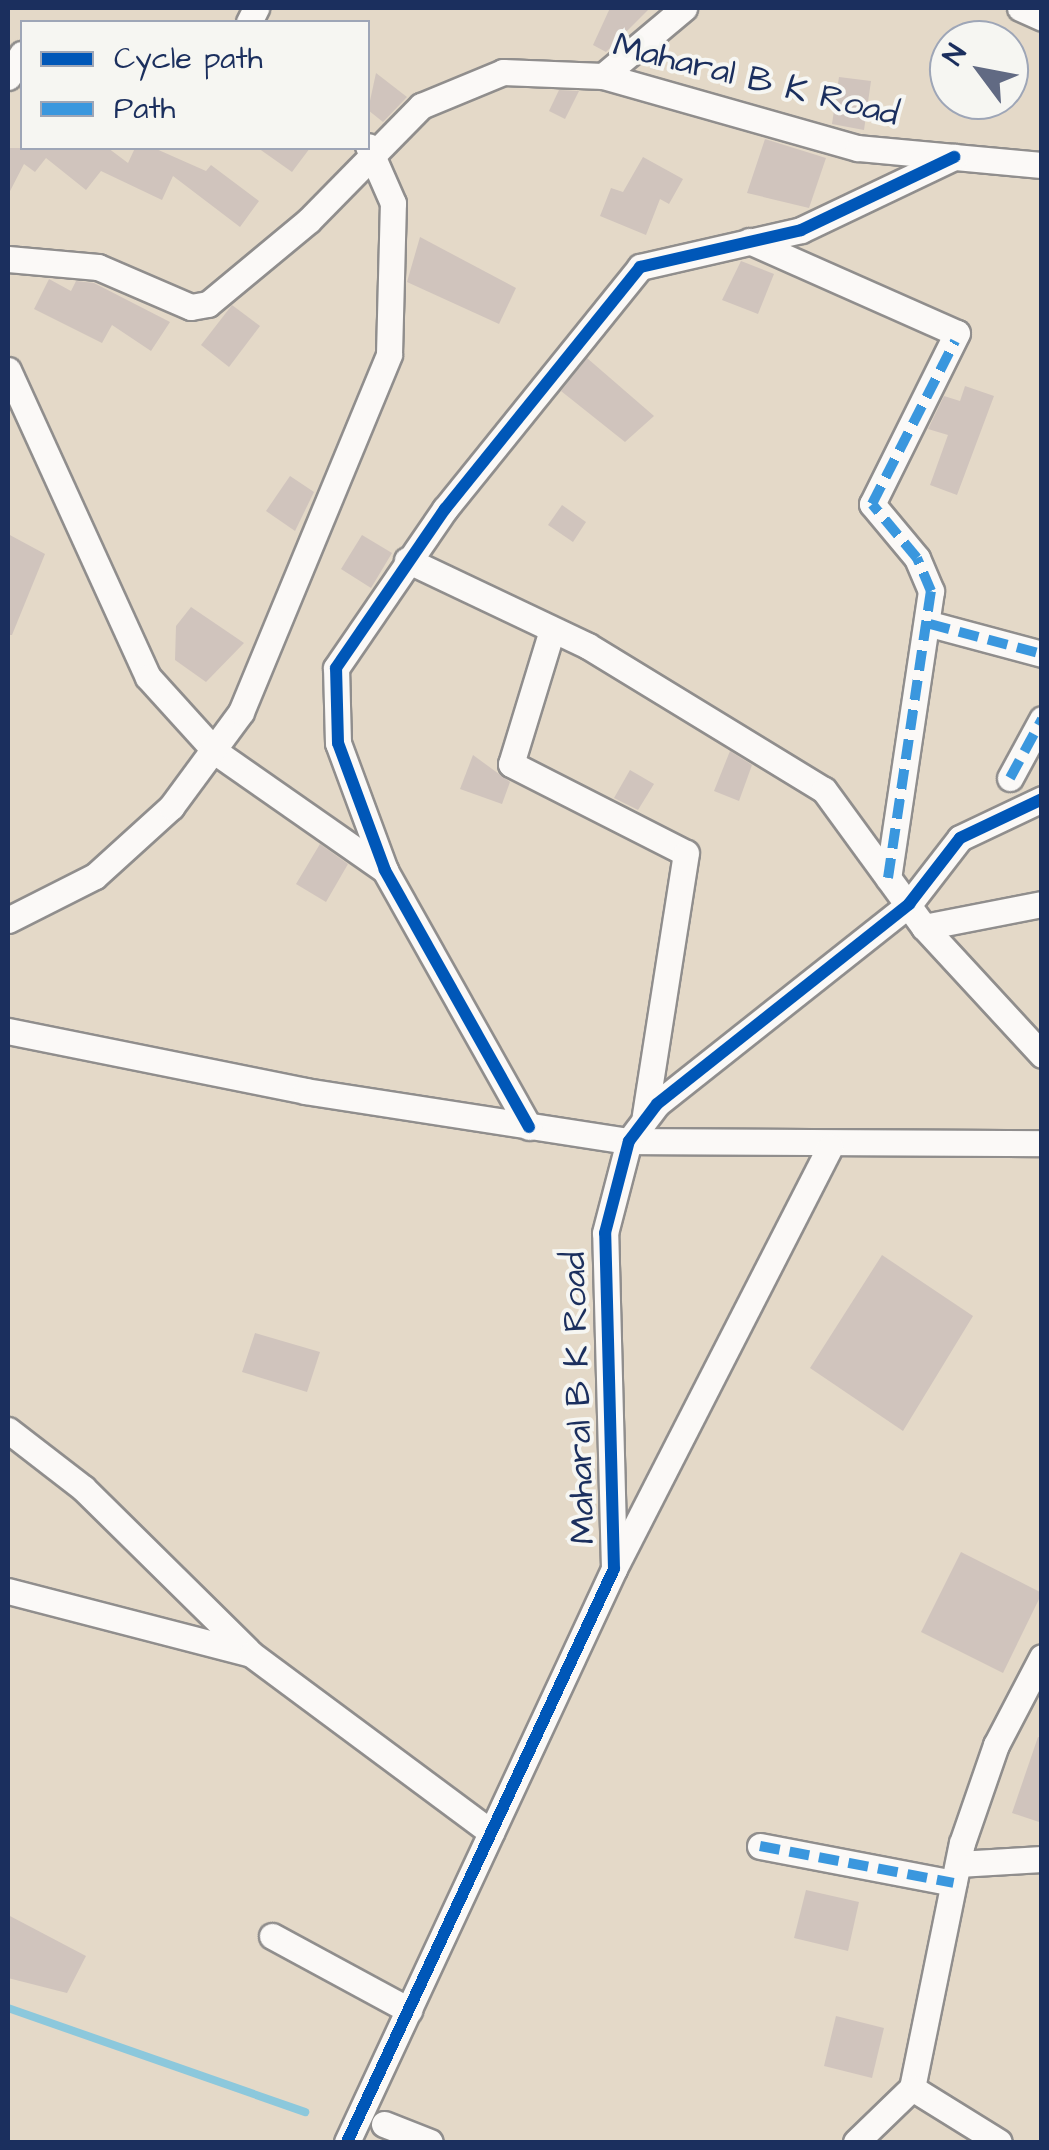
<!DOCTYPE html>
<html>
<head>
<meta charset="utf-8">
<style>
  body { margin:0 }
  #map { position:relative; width:1049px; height:2150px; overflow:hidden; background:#e4d9c8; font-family:"Architects Daughter",sans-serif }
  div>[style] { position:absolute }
  .stream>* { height:8px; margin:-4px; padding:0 4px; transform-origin:4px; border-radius:4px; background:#8cc8dc }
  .building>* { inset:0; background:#d0c4bd }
  .roads { filter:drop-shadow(2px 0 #908e8d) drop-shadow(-2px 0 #908e8d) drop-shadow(0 2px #908e8d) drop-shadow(0 -2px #908e8d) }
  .street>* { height:25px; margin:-12.5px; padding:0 12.5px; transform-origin:12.5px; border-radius:12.5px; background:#fbf9f7 }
  .quiet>* { height:10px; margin-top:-5px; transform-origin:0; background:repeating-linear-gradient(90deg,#3a97de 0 20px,transparent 0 30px) }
  .cycleway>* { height:12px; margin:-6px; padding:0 6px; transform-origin:6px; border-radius:6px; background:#0057b8 }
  span { translate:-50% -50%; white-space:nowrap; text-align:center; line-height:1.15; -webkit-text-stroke:8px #f6f6f2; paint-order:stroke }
  .street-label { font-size:35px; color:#1b2f5e }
  .frame { position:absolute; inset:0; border:10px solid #1b2f5e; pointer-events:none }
  .legend { position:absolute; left:20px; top:20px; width:350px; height:130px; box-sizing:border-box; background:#f6f6f2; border:2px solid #9ea6b7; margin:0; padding:12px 18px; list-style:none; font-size:30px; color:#1b2f5e }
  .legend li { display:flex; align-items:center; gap:20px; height:50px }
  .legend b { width:50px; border:2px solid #9ea6b7 }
  .north { position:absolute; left:929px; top:20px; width:100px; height:100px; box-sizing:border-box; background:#f6f6f2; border:2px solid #9ea6b7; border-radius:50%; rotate:302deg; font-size:28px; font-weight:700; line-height:40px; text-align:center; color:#1b2f5e }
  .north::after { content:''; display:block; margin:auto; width:35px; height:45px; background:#616a83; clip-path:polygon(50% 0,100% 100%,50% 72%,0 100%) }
</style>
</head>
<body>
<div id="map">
  <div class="stream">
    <i style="left:8px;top:2008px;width:315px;rotate:19.3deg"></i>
  </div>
  <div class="building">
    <i style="clip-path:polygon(610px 8px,650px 8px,606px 52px,593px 45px)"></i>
    <i style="clip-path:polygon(376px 73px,407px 97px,383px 122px,368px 110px)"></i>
    <i style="clip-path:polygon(839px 77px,871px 81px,864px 130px,832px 124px)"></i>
    <i style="clip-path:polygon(559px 90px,579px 91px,565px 119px,549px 111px)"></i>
    <i style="clip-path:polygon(765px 139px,826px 158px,809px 208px,747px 193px)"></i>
    <i style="clip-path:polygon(8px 148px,108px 148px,128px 163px,135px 148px,154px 148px,206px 171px,211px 165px,259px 201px,240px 227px,173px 176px,162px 200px,101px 171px,86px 190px,46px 158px,35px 172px,24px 164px,8px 195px)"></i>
    <i style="clip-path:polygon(258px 148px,310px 148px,292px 172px)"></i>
    <i style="clip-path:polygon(643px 157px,683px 179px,669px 204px,660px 199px,646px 235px,600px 216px,611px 188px,623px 192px)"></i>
    <i style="clip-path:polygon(420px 237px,516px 288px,499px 324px,407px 282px)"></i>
    <i style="clip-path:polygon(741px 261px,774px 274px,758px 314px,722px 300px)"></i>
    <i style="clip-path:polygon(49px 279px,71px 291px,76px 281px,94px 283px,170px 322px,151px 351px,112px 325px,102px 343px,34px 309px)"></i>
    <i style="clip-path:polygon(232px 305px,260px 326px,229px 367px,201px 345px)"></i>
    <i style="clip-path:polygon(587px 358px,654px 416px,625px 442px,561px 391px)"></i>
    <i style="clip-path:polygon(965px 386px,994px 396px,957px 495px,930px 485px,948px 435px,928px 429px,944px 396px,960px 401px)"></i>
    <i style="clip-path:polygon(290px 476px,314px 492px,295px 531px,266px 511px)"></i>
    <i style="clip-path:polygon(562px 505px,586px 522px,573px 542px,548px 525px)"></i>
    <i style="clip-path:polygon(8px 534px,45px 554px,12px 635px,8px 635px)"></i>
    <i style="clip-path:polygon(362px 535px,392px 553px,371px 588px,341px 569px)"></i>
    <i style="clip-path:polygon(191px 607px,244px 643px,206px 682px,175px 660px,176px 626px)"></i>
    <i style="clip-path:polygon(730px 751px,752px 765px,739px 801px,714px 791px)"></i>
    <i style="clip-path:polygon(473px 755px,510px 782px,502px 804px,460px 789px)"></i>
    <i style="clip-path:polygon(630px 770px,654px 784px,638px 810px,614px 798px)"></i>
    <i style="clip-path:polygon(320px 844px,348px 864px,326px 902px,296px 884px)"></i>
    <i style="clip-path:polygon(882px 1255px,973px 1316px,903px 1431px,810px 1368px)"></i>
    <i style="clip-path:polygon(255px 1333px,320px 1352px,307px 1392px,242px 1372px)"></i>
    <i style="clip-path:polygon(961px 1552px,1042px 1593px,1003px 1673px,921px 1632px)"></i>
    <i style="clip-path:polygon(1038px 1737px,1042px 1738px,1042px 1823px,1012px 1813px)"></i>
    <i style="clip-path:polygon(806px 1890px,859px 1902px,848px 1951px,794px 1938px)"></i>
    <i style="clip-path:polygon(8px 1915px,86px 1956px,67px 1993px,8px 1978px)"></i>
    <i style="clip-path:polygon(836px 2016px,884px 2028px,872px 2078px,824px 2066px)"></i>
  </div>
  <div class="roads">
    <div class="street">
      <i style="left:1020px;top:8px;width:24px;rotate:24deg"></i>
      <i style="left:249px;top:22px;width:16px;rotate:-63deg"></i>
      <i style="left:603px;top:76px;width:106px;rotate:-40deg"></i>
      <i style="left:8px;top:77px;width:27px;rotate:-59deg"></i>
      <i style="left:749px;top:241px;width:227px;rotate:23.9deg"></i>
      <i style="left:957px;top:333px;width:191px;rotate:116.4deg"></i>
      <i style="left:872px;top:504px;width:70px;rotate:50.2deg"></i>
      <i style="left:917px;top:558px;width:36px;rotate:67deg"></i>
      <i style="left:931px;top:591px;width:290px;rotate:98.5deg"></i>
      <i style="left:8px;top:259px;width:90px;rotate:5.1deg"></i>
      <i style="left:98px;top:267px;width:101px;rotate:23.3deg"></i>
      <i style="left:191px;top:307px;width:17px;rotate:-10deg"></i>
      <i style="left:208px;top:304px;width:131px;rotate:-39.7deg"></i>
      <i style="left:309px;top:220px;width:160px;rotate:-45.5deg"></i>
      <i style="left:421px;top:106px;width:89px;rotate:-22.5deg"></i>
      <i style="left:503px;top:72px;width:100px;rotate:2.3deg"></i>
      <i style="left:603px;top:76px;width:265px;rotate:15.8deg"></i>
      <i style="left:858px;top:148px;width:185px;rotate:5.3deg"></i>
      <i style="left:8px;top:370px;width:337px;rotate:65.5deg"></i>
      <i style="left:148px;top:677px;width:103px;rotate:47.8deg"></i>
      <i style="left:217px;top:753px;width:205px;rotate:34.9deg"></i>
      <i style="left:407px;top:560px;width:200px;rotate:25.4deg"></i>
      <i style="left:588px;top:646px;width:276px;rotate:31.4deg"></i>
      <i style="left:824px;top:790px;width:170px;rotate:53.9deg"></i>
      <i style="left:924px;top:927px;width:174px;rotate:47.3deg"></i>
      <i style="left:930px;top:624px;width:116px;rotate:15deg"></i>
      <i style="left:552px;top:630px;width:140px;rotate:107deg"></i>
      <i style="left:511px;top:764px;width:196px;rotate:27deg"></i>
      <i style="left:686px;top:853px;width:266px;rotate:98.9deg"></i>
      <i style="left:1010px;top:778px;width:67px;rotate:-61.5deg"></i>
      <i style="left:8px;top:920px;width:97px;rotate:-26.8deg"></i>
      <i style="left:95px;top:876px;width:103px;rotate:-42.2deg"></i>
      <i style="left:171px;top:807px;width:118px;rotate:-53.6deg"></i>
      <i style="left:241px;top:712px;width:387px;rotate:-67.5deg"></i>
      <i style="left:389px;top:354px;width:151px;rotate:-88.5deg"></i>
      <i style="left:393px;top:203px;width:62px;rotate:-113.7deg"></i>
      <i style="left:924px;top:927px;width:120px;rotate:-11deg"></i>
      <i style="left:8px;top:1031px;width:303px;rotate:11.4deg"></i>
      <i style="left:305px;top:1091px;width:328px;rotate:8.8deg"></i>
      <i style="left:629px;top:1141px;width:413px;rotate:0.3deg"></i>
      <i style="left:529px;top:1127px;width:295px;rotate:-119.3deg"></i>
      <i style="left:385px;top:870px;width:135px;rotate:-110.3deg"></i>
      <i style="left:338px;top:743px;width:75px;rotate:-91.5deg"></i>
      <i style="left:336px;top:668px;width:193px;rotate:-55.6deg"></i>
      <i style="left:445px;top:509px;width:311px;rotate:-51.1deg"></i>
      <i style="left:640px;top:267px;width:165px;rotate:-12.9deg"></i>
      <i style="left:801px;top:230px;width:170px;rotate:-25.5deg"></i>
      <i style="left:8px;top:1430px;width:95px;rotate:37.7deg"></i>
      <i style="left:83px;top:1488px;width:231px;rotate:44.6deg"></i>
      <i style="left:616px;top:1565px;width:470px;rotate:-62.9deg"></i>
      <i style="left:8px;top:1591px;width:251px;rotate:14.5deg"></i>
      <i style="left:251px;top:1654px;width:299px;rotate:36.6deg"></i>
      <i style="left:760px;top:1846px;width:197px;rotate:10.8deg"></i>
      <i style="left:958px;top:1864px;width:84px;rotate:-3.4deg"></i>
      <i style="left:272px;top:1936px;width:156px;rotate:28.4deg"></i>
      <i style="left:912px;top:2088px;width:250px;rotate:-78.5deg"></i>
      <i style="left:962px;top:1843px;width:104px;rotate:-70.9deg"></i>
      <i style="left:996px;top:1745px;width:99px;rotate:-62.4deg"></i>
      <i style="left:384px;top:2124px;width:49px;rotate:21.4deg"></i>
      <i style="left:347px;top:2142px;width:632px;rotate:-65.02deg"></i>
      <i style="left:614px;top:1569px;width:336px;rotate:-91.5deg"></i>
      <i style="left:605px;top:1233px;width:95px;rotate:-75.4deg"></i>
      <i style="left:629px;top:1141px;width:46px;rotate:-52.9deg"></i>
      <i style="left:657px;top:1104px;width:322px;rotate:-38.4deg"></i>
      <i style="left:909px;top:904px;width:83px;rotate:-52.3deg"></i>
      <i style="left:960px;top:838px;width:91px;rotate:-25.4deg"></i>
      <i style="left:856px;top:2142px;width:78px;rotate:-44deg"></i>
      <i style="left:912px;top:2088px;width:102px;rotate:31.8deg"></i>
    </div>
  </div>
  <div class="quiet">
    <i style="left:930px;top:624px;width:116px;rotate:15deg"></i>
    <i style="left:1010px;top:778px;width:67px;rotate:-61.5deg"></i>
    <i style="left:888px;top:878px;width:290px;rotate:-81.5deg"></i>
    <i style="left:931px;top:591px;width:36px;rotate:-113deg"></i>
    <i style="left:917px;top:558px;width:70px;rotate:-129.8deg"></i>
    <i style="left:872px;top:504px;width:183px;rotate:-63deg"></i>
    <i style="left:760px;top:1846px;width:197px;rotate:10.8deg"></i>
  </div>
  <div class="cycleway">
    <i style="left:529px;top:1127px;width:295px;rotate:-119.3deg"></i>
    <i style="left:385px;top:870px;width:135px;rotate:-110.3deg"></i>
    <i style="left:338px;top:743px;width:75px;rotate:-91.5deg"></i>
    <i style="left:336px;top:668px;width:193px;rotate:-55.6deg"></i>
    <i style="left:445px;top:509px;width:311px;rotate:-51.1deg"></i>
    <i style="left:640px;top:267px;width:165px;rotate:-12.9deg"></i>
    <i style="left:801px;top:230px;width:170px;rotate:-25.5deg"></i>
    <i style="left:347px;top:2142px;width:632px;rotate:-65.02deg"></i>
    <i style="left:614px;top:1569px;width:336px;rotate:-91.5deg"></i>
    <i style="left:605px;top:1233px;width:95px;rotate:-75.4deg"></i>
    <i style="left:629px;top:1141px;width:46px;rotate:-52.9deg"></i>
    <i style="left:657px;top:1104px;width:322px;rotate:-38.4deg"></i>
    <i style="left:909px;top:904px;width:83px;rotate:-52.3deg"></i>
    <i style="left:960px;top:838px;width:91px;rotate:-25.4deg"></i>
  </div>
  <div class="street-label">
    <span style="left:756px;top:80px;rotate:14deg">Maharal B K Road</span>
    <span style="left:579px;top:1398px;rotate:-92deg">Maharal B K Road</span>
  </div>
  <div class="frame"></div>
  <ul class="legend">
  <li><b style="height:12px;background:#0057b8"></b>Cycle path</li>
  <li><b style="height:12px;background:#3a97de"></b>Path</li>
  </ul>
  <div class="north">N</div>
</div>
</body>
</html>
